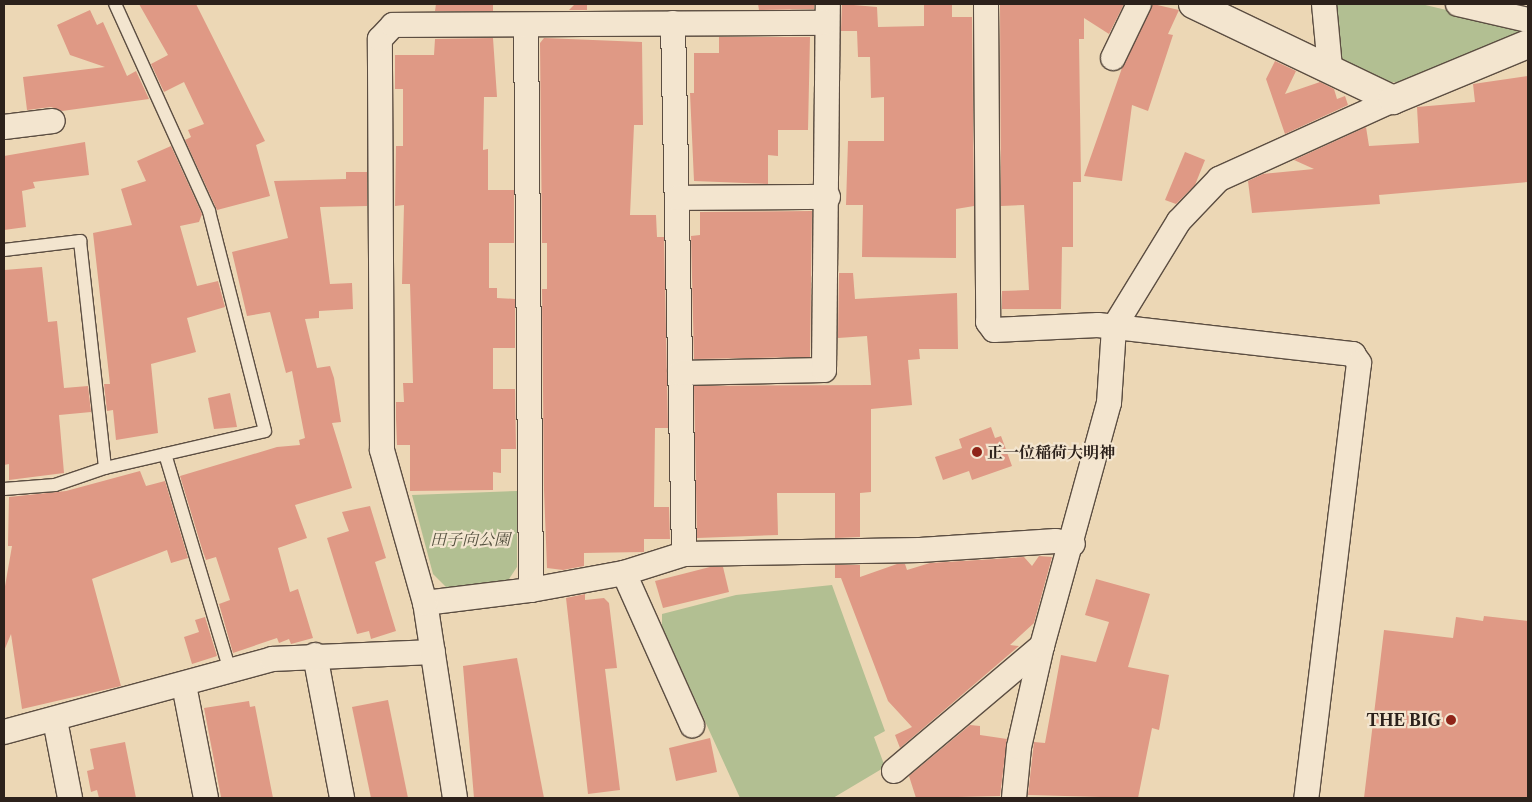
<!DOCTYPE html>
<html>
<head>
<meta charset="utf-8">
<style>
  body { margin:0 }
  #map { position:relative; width:1532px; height:802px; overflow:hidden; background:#ecd7b5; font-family:"Libre Caslon Text","Noto Serif JP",serif }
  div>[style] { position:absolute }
  .green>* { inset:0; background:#b2bf92 }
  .building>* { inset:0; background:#df9985 }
  .roads { filter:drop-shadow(1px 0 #5c4e42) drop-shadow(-1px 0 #5c4e42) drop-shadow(0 1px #5c4e42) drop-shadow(0 -1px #5c4e42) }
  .service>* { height:12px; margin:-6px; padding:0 6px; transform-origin:6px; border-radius:6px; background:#f3e5cf }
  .minor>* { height:24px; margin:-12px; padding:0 12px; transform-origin:12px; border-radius:12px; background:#f3e5cf }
  .tertiary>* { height:28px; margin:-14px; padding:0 14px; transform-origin:14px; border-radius:14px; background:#f3e5cf }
  .dots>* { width:14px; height:14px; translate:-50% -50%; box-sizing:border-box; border:2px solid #f3e5cf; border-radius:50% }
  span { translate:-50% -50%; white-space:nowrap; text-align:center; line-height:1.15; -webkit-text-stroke:4.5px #f3e5cf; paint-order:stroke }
  .poi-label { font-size:16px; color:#2c211b; font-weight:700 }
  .left { translate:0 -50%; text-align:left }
  .right { translate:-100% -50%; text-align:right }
  .park-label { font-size:16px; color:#54503f; font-style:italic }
  .frame { position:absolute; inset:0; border:5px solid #2c211b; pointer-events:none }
</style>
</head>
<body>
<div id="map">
  <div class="green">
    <i style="clip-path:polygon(1332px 4px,1421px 4px,1523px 28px,1521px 35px,1410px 84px,1391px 82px,1355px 71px,1337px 59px)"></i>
    <i style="clip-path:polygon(517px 491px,517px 567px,507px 582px,447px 588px,433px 574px,412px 495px)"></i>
    <i style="clip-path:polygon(832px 585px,885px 731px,874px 737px,885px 767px,833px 798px,740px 798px,662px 627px,662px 614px,736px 595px)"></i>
  </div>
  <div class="building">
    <i style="clip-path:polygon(139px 4px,196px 4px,265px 141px,256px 145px,270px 196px,217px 210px,185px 140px,191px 137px,188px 130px,204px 124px,184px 82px,164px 92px,151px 64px,168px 55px)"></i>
    <i style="clip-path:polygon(436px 4px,493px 4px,493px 11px,435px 11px)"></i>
    <i style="clip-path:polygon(575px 4px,587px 4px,587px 10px,569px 10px)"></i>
    <i style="clip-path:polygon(758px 4px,814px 4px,814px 9px,759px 10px)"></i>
    <i style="clip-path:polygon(842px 4px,877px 7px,878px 27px,924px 26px,924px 4px,952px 4px,952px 17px,972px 17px,974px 206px,956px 209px,956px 258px,862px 257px,863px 205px,846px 205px,848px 141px,884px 141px,884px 97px,871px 98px,870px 57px,858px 57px,857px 31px,841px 31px)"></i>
    <i style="clip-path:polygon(1000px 4px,1124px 4px,1109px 34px,1084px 18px,1084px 39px,1079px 39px,1081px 182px,1073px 182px,1073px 247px,1062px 247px,1061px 309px,1002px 309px,1002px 291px,1029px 290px,1024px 205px,1001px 206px)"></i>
    <i style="clip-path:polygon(1153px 4px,1179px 10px,1168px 34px,1173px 35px,1148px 111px,1132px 105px,1122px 181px,1084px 176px,1122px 68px)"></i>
    <i style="clip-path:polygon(90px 10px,97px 25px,103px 22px,127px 76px,136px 71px,149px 99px,62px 111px,51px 107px,27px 110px,23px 77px,105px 67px,70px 55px,57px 25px)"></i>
    <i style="clip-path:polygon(719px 37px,810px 37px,808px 130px,778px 130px,778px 156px,768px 155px,768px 184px,694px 181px,690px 93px,694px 93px,694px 53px,719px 53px)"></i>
    <i style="clip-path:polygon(493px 38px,497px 97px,484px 97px,483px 150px,488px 149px,488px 190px,514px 190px,514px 243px,489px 243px,489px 288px,497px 288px,497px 298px,515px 299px,515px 348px,493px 348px,493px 389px,515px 389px,516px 449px,501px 449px,501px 473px,493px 472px,493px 490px,410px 491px,410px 445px,397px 445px,396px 419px,396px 402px,404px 402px,403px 383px,413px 383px,410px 284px,402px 284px,404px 205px,395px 206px,396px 146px,403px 146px,403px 89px,395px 89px,395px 55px,434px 55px,435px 39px)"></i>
    <i style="clip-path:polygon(544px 38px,642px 42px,643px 125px,634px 125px,630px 215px,656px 215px,657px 237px,664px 237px,668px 428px,655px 428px,654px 507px,669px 507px,670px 539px,644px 539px,644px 552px,584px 553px,584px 566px,563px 570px,547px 568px,544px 490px,542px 289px,547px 289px,547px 243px,542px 243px,540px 43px)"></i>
    <i style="clip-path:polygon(1275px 61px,1296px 71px,1285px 94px,1320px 82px,1334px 89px,1337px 99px,1345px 96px,1348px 105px,1285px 134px,1266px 79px)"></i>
    <i style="clip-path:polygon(1528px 76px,1528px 182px,1379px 195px,1380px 204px,1252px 213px,1248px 181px,1263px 174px,1314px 169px,1294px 160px,1366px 127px,1369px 146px,1419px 143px,1417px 107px,1475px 102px,1473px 84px)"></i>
    <i style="clip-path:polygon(85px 142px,89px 175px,33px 182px,35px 188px,22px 191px,26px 227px,4px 230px,4px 156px)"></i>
    <i style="clip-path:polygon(171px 146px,202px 214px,199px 222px,180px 226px,197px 286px,218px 281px,225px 307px,187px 318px,196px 352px,151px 364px,158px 433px,116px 440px,113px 410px,107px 411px,104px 384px,110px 384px,93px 233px,132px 225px,121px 189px,146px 181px,137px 161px)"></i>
    <i style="clip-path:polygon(1185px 152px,1205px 160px,1195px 185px,1176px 204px,1165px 200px)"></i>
    <i style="clip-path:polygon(346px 172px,367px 172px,367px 206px,320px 207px,330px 284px,352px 283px,353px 309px,319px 311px,319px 318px,305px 319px,317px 368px,330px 366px,334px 378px,341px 422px,332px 423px,352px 488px,295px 505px,307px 538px,278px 548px,290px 592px,298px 589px,313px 638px,291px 644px,289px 639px,279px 643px,277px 638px,233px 653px,219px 604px,230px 600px,216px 557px,206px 560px,203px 552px,180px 476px,277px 447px,300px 445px,299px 440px,305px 438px,292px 371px,286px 373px,270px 312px,247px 316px,232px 252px,288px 238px,274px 181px,346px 179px)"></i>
    <i style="clip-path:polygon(812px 211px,810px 357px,694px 359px,691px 236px,700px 235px,700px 212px)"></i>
    <i style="clip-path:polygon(42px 267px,48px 322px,57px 321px,64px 388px,88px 386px,91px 412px,59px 415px,64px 473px,9px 480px,9px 464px,4px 465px,4px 270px)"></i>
    <i style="clip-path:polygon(839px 273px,853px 273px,855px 299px,957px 293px,958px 349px,919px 349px,920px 359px,908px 360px,912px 405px,871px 409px,871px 492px,860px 493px,860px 537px,835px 538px,835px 493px,777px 493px,778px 535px,697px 538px,694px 386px,871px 385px,867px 336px,838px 338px)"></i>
    <i style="clip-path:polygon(230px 393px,237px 427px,214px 429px,208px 398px)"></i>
    <i style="clip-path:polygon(991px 427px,995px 438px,1001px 436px,1012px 466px,972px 480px,969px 471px,943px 480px,935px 457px,962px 448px,959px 439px)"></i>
    <i style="clip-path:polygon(140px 471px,146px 486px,165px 481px,188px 558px,171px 563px,167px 550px,92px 579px,121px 686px,22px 709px,11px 634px,4px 651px,4px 592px,12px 546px,8px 546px,9px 497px,66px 491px)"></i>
    <i style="clip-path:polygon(370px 506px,386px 558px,375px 562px,396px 631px,371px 639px,369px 631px,357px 634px,327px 538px,349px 531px,342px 512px)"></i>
    <i style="clip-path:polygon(1039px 556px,1052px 557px,1034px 623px,1010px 645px,1019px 646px,900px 748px,895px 735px,912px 727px,888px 701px,841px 578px,835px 578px,835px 565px,860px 565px,860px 577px,897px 564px,905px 564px,907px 570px,930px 563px,1024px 557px,1032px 566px)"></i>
    <i style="clip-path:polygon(710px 567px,723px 567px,729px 592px,663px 608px,655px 581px)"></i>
    <i style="clip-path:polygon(1096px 579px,1150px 594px,1128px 667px,1169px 675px,1159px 730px,1152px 728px,1138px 798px,1028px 795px,1034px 742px,1045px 743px,1061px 655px,1096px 662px,1109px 622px,1085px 615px)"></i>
    <i style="clip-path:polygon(585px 594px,585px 600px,604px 598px,609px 603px,617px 668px,605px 669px,620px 790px,588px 794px,566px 598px)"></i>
    <i style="clip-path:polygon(1484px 616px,1528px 621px,1528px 798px,1364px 798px,1384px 630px,1453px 638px,1456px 617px,1483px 621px)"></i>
    <i style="clip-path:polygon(205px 617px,217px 656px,192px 664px,184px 637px,199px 632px,195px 620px)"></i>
    <i style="clip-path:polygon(517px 658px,544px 798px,474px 798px,463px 666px)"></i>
    <i style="clip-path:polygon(388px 700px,408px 798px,371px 798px,352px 707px)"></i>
    <i style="clip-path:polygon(249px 701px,250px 707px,255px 706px,273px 798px,221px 797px,204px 708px)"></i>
    <i style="clip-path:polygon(970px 725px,980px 726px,980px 735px,1007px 739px,1000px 796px,916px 798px,909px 776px)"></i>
    <i style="clip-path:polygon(710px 738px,717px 772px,676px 781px,669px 748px)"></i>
    <i style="clip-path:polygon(125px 742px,136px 798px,99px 798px,97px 790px,91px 792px,87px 771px,94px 769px,90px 749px)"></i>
  </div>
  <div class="roads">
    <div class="service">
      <i style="left:4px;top:250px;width:77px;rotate:-6.8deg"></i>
      <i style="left:80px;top:241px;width:228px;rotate:83.7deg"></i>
      <i style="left:165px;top:454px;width:227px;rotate:73.3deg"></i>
      <i style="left:4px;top:489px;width:51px;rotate:-4.5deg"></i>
      <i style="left:55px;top:485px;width:53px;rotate:-18.8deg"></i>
      <i style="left:105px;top:468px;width:164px;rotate:-13deg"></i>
      <i style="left:265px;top:431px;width:227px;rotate:-104.3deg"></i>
      <i style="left:209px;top:211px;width:227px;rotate:-114.4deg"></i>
    </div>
    <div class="minor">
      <i style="left:986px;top:4px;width:318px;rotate:89.6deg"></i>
      <i style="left:988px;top:322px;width:10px;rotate:53deg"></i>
      <i style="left:994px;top:330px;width:104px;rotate:-2.8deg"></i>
      <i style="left:1098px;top:325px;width:257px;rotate:6.5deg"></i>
      <i style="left:1353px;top:354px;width:11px;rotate:56deg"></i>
      <i style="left:1359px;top:363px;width:438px;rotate:96.9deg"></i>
      <i style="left:1324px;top:4px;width:64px;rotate:84.6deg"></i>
      <i style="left:1458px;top:4px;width:72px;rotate:12.9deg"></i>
      <i style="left:673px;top:23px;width:531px;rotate:88.81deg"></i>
      <i style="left:526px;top:25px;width:565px;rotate:89.49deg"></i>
      <i style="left:1113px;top:58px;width:60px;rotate:-64.3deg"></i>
      <i style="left:4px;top:127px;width:49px;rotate:-7deg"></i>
      <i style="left:677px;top:198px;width:151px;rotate:-0.4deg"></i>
      <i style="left:680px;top:373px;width:144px;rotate:-1.2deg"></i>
      <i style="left:824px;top:370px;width:366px;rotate:-89.4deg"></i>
      <i style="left:624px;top:573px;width:167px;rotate:65.9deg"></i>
      <i style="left:425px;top:603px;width:107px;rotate:-7deg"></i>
      <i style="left:531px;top:590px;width:95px;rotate:-10.4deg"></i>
      <i style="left:624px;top:573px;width:63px;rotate:-17.6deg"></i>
      <i style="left:684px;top:554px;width:236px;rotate:-1deg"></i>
      <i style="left:920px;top:550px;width:136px;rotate:-3.8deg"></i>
      <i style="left:1056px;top:541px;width:17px;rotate:10deg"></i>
      <i style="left:315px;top:655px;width:146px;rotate:79.3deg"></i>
      <i style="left:184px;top:685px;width:115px;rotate:79deg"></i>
      <i style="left:55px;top:720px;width:79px;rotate:79.1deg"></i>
      <i style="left:4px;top:732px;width:278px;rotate:-15.2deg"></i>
      <i style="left:272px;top:659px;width:161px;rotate:-2.5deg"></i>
      <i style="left:894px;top:771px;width:194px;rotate:-40.2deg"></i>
      <i style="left:455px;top:798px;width:197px;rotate:-98.7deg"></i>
      <i style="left:425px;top:603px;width:159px;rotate:-105.7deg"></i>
      <i style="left:382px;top:450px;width:411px;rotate:-90.3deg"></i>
      <i style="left:380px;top:39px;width:19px;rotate:-47deg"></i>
      <i style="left:393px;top:25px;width:431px;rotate:-0.3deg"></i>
      <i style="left:1014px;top:798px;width:51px;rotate:-84.4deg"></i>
      <i style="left:1019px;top:747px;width:104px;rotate:-77.2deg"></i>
      <i style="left:1042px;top:646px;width:252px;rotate:-74.6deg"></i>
      <i style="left:1109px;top:403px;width:76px;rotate:-86.2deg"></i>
      <i style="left:1114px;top:327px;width:124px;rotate:-58.5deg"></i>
      <i style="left:1179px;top:221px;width:58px;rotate:-46.4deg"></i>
      <i style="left:1219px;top:179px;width:191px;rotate:-24.4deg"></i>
    </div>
    <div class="tertiary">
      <i style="left:1193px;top:4px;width:222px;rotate:25.6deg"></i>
      <i style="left:1393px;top:100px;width:146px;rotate:-22.5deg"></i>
    </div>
  </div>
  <div class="dots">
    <i style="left:977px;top:452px;background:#8f2418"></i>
    <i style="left:1451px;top:720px;background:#8f2418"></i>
  </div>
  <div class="poi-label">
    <span class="left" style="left:987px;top:452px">正一位稲荷大明神</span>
    <span class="right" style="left:1441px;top:720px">THE BIG</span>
  </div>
  <div class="park-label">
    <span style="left:470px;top:539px">田子向公園</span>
  </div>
  <div class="frame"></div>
</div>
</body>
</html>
